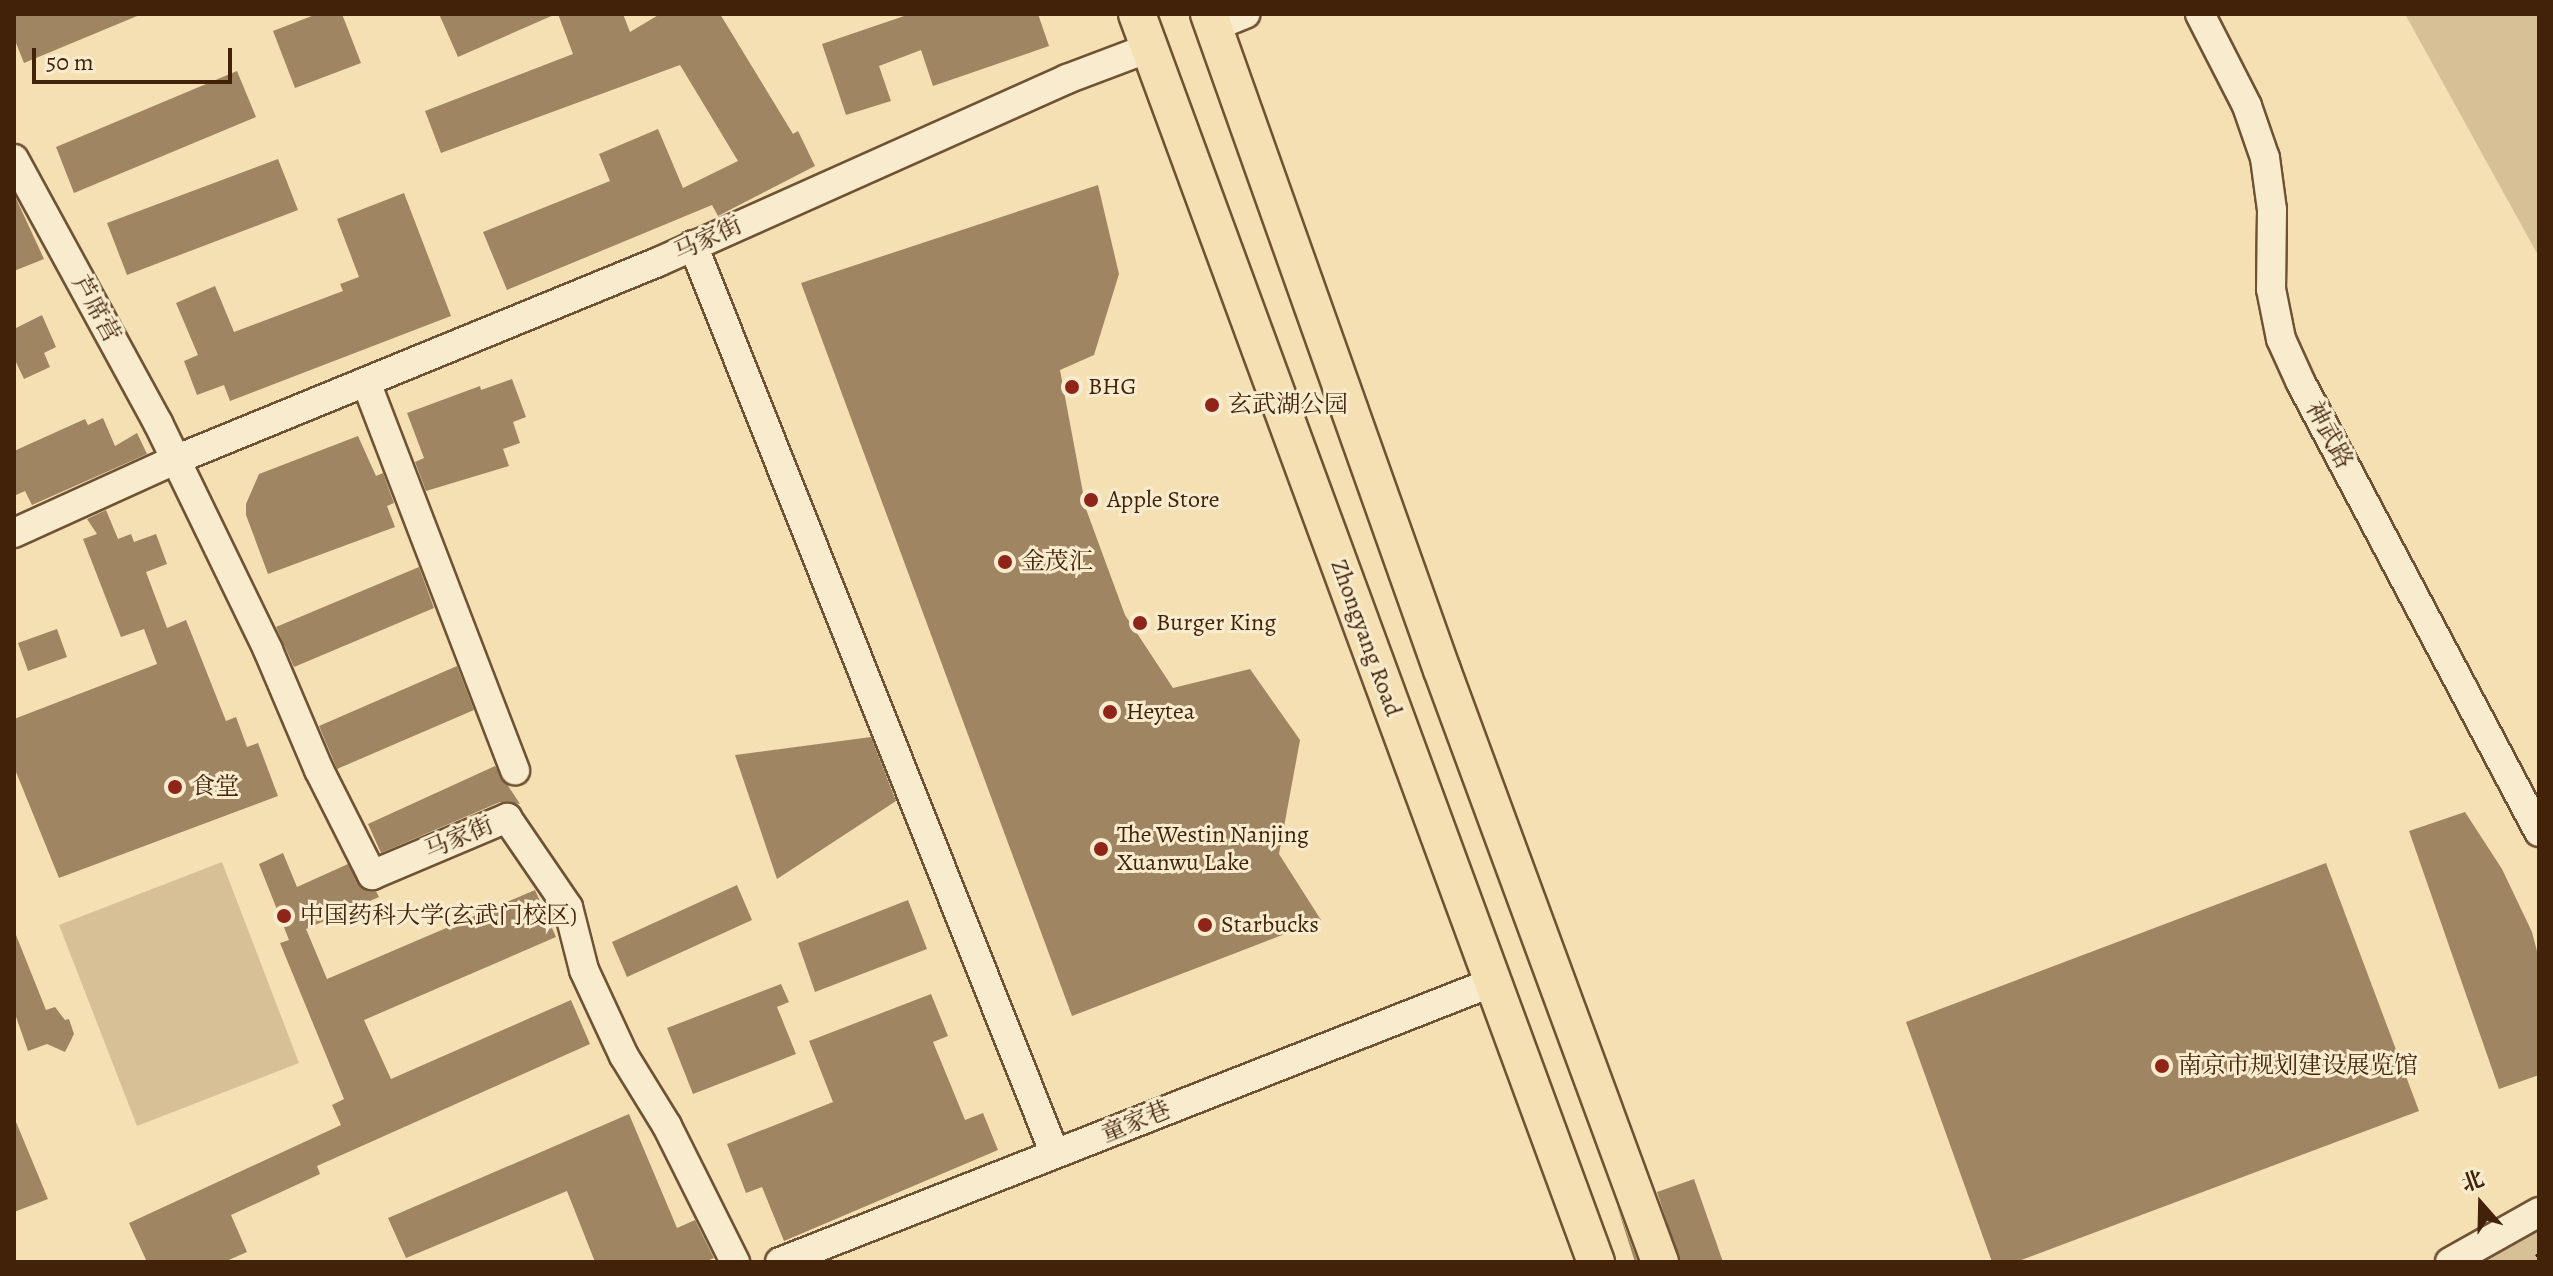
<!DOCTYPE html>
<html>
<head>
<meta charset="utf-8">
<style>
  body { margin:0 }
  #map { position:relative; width:2553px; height:1276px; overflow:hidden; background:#f5e0b3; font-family:Alegreya,"Noto Serif SC",serif }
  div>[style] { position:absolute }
  .green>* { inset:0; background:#d7c096 }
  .building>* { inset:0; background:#9f8562 }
  .path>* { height:5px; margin-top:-2.5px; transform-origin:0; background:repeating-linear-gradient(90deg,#42230a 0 2px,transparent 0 6px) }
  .roads { filter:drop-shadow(2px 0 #6f5234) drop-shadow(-2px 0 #6f5234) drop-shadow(0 2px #6f5234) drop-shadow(0 -2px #6f5234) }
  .minor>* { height:28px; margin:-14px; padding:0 14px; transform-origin:14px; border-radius:14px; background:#f8ebce }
  .major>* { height:36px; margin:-18px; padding:0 18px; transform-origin:18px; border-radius:18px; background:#f5e0b3 }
  .dots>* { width:22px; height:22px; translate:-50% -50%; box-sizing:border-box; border:4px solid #f8ebce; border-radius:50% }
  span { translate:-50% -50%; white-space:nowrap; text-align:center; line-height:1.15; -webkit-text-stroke:6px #f8ebce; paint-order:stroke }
  .street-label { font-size:24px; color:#42230a }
  .poi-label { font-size:24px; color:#42230a }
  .left { translate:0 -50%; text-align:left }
  .frame { position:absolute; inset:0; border:16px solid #42230a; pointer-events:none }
  .north { position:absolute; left:2441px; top:1164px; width:80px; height:80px; -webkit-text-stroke:6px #f8ebce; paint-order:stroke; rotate:340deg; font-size:22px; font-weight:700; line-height:32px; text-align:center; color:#42230a }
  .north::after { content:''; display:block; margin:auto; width:28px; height:36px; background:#42230a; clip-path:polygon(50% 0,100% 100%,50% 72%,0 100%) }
  .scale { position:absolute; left:32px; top:48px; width:200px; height:36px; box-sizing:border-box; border:4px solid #42230a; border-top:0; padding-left:10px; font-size:24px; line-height:28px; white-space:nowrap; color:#42230a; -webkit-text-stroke:6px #f8ebce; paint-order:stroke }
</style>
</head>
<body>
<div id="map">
  <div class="green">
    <i style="clip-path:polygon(2405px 14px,2539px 14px,2539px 257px)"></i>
    <i style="clip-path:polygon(222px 862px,299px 1063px,137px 1126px,59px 925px)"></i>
    <i style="clip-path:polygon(2539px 1222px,2539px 1262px,2467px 1262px)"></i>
  </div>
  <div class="building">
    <i style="clip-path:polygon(14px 14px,142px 14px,24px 63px,14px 38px)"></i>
    <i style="clip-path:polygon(317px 14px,342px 14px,361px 63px,295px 88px,273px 31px)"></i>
    <i style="clip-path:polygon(439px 14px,556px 14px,458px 57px)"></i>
    <i style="clip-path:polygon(558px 14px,623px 14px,630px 32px,660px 14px,720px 14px,793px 134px,798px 131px,815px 166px,718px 216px,712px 205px,507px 290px,483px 232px,610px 181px,599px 154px,658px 129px,683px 188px,738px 161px,680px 65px,441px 153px,425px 111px,573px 54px)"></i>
    <i style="clip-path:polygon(910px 14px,1038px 14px,1049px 46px,933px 86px,921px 50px,879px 66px,891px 101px,846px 115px,822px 44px)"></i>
    <i style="clip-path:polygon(237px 71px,256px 117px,74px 193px,56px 147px)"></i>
    <i style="clip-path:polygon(278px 159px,298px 210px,127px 275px,107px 223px)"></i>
    <i style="clip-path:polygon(1098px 185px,1119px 274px,1094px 355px,1060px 370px,1086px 509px,1125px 615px,1173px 688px,1250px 669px,1300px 740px,1279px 854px,1321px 920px,1072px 1016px,801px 283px)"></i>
    <i style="clip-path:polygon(404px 193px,451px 316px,230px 401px,224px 385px,197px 395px,184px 361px,198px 355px,176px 303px,215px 286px,234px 332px,343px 291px,340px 284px,359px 277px,337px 219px)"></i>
    <i style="clip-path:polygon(14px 194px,44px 259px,14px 271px)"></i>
    <i style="clip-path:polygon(42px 315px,56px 347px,44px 353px,50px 367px,24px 379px,14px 358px,14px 329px)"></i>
    <i style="clip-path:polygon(512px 379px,526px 417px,513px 422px,520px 443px,503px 449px,509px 466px,426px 491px,415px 462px,424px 458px,407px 413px,480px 386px,481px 390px)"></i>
    <i style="clip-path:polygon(103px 418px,115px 446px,137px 433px,147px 454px,32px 505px,25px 491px,14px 496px,14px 451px,85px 419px,88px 425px)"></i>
    <i style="clip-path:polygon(358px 436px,376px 476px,383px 473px,394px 503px,387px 506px,395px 527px,268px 574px,246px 515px,246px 504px,259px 474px)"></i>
    <i style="clip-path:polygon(106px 510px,118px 539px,131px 534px,134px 542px,156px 534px,167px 564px,146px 572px,167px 628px,186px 620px,226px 721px,236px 717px,247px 747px,258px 743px,278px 796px,59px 878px,14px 767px,14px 719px,157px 664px,144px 629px,121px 637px,83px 539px,97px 534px,87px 519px)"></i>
    <i style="clip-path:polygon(419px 567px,434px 608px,294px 667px,276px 627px)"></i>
    <i style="clip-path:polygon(57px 629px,67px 657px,28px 671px,18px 643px)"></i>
    <i style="clip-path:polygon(457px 666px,474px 710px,337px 769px,319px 726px)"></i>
    <i style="clip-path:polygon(871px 737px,896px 801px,777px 879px,735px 755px)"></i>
    <i style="clip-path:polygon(495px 766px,520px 804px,500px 802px,381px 853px,368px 824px)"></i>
    <i style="clip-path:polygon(2465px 812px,2502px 869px,2532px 932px,2539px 959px,2539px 1075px,2499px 1089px,2409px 831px)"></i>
    <i style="clip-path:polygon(283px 853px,297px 887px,348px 864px,362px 888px,376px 891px,379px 897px,306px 929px,327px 979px,535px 890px,556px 937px,364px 1020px,391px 1079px,571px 1000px,590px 1044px,317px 1166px,320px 1174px,231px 1215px,247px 1252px,224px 1262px,147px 1262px,129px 1223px,341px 1125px,332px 1105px,344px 1099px,280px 943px,289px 940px,259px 864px)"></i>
    <i style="clip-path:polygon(2326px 863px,2419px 1111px,2016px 1262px,1992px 1262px,1906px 1022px)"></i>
    <i style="clip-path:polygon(737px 885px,752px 920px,627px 977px,612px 942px)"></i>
    <i style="clip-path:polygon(908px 900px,927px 949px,815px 992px,798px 943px)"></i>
    <i style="clip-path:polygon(14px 930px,46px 1010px,55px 1007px,65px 1020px,69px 1019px,74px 1034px,65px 1052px,47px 1044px,28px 1051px,14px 1011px)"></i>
    <i style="clip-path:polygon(781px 984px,789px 1002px,777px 1007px,796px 1054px,693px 1094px,667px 1028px)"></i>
    <i style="clip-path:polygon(931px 994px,948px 1036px,933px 1042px,965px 1120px,983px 1113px,998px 1150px,784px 1241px,762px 1187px,746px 1193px,727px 1144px,833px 1102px,809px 1041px)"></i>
    <i style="clip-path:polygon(629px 1114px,677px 1228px,695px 1220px,714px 1258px,705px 1262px,595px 1262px,567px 1191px,406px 1258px,388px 1218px)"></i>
    <i style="clip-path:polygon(14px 1117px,48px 1199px,14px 1212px)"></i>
    <i style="clip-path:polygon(1694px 1179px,1723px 1262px,1680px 1262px,1657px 1192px)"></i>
    <i style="clip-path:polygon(1617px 1206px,1638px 1262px,1635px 1262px)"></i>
  </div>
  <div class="path">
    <i style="left:2535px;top:1262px;width:10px;rotate:-66deg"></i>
  </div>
  <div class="roads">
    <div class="minor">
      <i style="left:2200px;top:14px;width:103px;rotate:62.9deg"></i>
      <i style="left:2247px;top:106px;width:55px;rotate:70.9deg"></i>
      <i style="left:2265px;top:158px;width:52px;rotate:82.3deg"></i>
      <i style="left:2272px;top:210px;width:79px;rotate:90.7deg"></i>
      <i style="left:2271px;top:289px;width:51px;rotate:78.7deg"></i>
      <i style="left:2281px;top:339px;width:48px;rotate:65.6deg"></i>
      <i style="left:2301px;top:383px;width:508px;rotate:62.07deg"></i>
      <i style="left:1213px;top:27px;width:35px;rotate:-22deg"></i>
      <i style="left:14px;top:159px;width:301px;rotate:61.4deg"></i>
      <i style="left:158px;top:423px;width:252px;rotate:64.1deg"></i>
      <i style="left:268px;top:650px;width:130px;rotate:67deg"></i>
      <i style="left:319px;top:770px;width:118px;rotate:63.2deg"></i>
      <i style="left:372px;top:875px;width:147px;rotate:-22.9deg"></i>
      <i style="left:507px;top:818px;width:108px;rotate:55.6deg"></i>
      <i style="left:568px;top:907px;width:65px;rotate:75.7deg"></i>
      <i style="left:584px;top:970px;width:95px;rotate:65.1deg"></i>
      <i style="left:624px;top:1056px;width:82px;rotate:58.4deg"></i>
      <i style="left:667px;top:1126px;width:152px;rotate:63.4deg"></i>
      <i style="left:693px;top:245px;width:978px;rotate:68.29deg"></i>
      <i style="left:366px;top:382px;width:416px;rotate:69deg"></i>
      <i style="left:14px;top:533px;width:177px;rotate:-24.4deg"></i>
      <i style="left:175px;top:460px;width:522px;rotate:-22.29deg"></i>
      <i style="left:658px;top:262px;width:448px;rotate:-24.1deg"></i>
      <i style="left:1067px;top:79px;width:88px;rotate:-20.7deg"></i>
      <i style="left:780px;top:1262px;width:766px;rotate:-21.44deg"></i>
      <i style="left:2450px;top:1262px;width:102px;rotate:-29.3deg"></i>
    </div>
    <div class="major">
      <i style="left:1137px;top:14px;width:1330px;rotate:69.81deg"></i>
      <i style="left:1209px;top:14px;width:696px;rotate:70.45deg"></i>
      <i style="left:1442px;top:670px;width:631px;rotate:69.78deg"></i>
    </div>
  </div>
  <div class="dots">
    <i style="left:1072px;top:387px;background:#8f2418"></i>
    <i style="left:1212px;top:405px;background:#8f2418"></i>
    <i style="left:1091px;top:500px;background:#8f2418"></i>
    <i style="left:1005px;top:562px;background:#8f2418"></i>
    <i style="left:1140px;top:623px;background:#8f2418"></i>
    <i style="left:1110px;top:712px;background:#8f2418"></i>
    <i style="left:175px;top:787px;background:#8f2418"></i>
    <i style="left:1101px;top:849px;background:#8f2418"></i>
    <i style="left:284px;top:916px;background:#8f2418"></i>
    <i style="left:1205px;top:925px;background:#8f2418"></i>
    <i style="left:2162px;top:1066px;background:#8f2418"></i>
  </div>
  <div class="street-label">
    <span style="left:708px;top:239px;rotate:-25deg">马家街</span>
    <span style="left:96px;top:309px;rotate:61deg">芦席营</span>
    <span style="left:2329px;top:435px;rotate:62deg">神武路</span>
    <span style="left:1366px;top:638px;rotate:70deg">Zhongyang Road</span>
    <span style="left:459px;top:838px;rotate:-23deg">马家街</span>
    <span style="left:1136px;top:1122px;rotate:-22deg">童家巷</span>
  </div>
  <div class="poi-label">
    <span class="left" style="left:1088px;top:387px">BHG</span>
    <span class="left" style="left:1228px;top:405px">玄武湖公园</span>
    <span class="left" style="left:1107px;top:500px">Apple Store</span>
    <span class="left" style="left:1021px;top:562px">金茂汇</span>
    <span class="left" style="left:1156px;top:623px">Burger King</span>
    <span class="left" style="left:1126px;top:712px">Heytea</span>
    <span class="left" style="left:191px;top:787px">食堂</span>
    <span class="left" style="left:1117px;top:849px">The Westin Nanjing<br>Xuanwu Lake</span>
    <span class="left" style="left:300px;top:916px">中国药科大学(玄武门校区)</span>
    <span class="left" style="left:1221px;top:925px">Starbucks</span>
    <span class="left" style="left:2178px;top:1066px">南京市规划建设展览馆</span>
  </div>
  <div class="frame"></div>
  <div class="north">北</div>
  <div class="scale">50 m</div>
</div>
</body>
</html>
